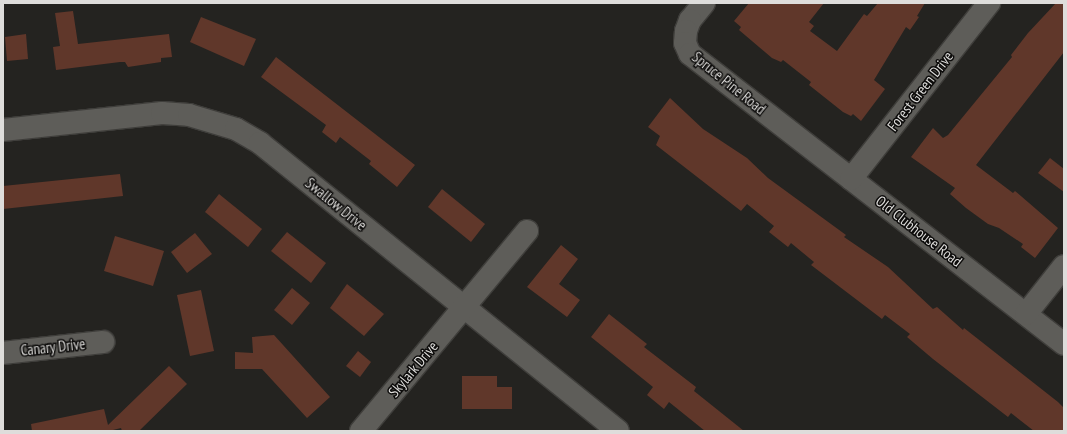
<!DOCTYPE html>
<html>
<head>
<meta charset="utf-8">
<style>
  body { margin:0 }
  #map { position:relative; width:1067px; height:434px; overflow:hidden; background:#242320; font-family:"PT Sans Narrow",sans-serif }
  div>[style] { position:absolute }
  .building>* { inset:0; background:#60372a }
  .roads { filter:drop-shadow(1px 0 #3f3e3b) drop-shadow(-1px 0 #3f3e3b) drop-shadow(0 1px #3f3e3b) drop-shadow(0 -1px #3f3e3b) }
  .minor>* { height:22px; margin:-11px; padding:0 11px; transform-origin:11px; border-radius:11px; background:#5e5d59 }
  span { translate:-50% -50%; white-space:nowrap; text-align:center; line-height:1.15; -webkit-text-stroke:3px #0d0c0b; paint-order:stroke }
  .street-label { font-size:15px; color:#dedddb }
  .frame { position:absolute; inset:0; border:4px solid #dedddb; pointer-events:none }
</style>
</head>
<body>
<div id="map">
  <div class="building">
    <i style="clip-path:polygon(749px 3px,824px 3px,809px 22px,814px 26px,810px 31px,837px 51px,864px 14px,867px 16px,878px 3px,925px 3px,917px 16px,919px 17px,910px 30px,906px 27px,874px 80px,885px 89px,861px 121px,853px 114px,851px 116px,843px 112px,809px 85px,811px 82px,783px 60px,781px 62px,772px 58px,739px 30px,741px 27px,734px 21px)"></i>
    <i style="clip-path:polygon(1056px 3px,1064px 3px,1064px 52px,976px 165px,1013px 193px,1015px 191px,1058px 228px,1035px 258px,1021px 247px,1023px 244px,999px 228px,988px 224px,966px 208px,950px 194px,955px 188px,911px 157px,933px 128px,943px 138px,948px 135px,1012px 57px,1011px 55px,1028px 33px)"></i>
    <i style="clip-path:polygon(73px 11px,78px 44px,169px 34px,172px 57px,161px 58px,161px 62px,128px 67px,125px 62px,120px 62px,56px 70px,53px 47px,60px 46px,55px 13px)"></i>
    <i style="clip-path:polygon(201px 17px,256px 39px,244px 66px,190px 42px)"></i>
    <i style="clip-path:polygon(26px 34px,28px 59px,7px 61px,5px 37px)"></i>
    <i style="clip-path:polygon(276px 57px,415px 165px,397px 187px,369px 164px,371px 161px,340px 137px,336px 143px,322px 132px,326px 125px,261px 77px)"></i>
    <i style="clip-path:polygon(670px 98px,703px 129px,747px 158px,768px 178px,846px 235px,844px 237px,888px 267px,933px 309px,937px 307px,963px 330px,964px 328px,1058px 402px,1064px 408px,1064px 431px,1034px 431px,1011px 413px,1008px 417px,933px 359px,907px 337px,910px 334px,885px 315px,882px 319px,811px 265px,814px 262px,791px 243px,788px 247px,769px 232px,774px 226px,747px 204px,741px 211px,656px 145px,660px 136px,648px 127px)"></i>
    <i style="clip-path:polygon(1050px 158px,1064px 169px,1064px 192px,1038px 173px)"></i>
    <i style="clip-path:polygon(120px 174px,123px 196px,3px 209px,3px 186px)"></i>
    <i style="clip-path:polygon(442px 189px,485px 224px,471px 242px,428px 207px)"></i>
    <i style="clip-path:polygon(219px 194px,262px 229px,248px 247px,205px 212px)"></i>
    <i style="clip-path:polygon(287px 232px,326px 263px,311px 283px,271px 251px)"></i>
    <i style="clip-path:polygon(195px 233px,212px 254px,187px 273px,171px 252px)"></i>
    <i style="clip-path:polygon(115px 236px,164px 251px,153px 286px,104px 271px)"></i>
    <i style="clip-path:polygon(561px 245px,578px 259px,559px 284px,580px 300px,567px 317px,527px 287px)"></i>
    <i style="clip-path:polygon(347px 284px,384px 314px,364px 336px,330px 308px)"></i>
    <i style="clip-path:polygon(292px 288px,310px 303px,292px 325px,274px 310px)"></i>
    <i style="clip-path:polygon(201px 290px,214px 351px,190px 356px,177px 295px)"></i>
    <i style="clip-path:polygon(609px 314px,647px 344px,644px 347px,696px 387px,694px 391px,744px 431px,705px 431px,669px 402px,664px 409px,647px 395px,653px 387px,591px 337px)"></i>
    <i style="clip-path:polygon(274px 335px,330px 397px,307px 418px,262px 369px,235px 369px,235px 352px,253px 353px,252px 337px)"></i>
    <i style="clip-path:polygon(358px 351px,371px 362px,360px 377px,346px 366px)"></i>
    <i style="clip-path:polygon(169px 366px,187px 384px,139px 431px,122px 431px,121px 428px,109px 431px,32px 431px,31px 424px,104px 409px,108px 425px)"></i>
    <i style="clip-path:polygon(462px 376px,497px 376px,497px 387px,512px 387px,512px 409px,462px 409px)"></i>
  </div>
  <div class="roads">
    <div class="minor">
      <i style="left:704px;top:3px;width:22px;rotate:129deg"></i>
      <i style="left:690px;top:20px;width:12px;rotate:110deg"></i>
      <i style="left:686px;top:31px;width:12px;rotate:95deg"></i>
      <i style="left:685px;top:43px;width:12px;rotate:66deg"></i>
      <i style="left:690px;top:54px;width:473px;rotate:37.8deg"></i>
      <i style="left:3px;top:130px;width:160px;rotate:-6.1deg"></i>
      <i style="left:162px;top:113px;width:27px;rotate:4deg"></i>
      <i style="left:189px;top:115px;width:49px;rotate:16.6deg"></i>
      <i style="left:236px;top:129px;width:28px;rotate:30deg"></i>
      <i style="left:260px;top:143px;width:459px;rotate:38.8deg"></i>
      <i style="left:851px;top:179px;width:224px;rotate:-51.9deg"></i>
      <i style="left:1026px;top:314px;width:61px;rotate:-51.6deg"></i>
      <i style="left:3px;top:353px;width:101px;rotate:-6.3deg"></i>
      <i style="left:361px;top:431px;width:260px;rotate:-50.3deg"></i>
    </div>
  </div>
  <div class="street-label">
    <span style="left:729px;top:83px;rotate:39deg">Spruce Pine Road</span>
    <span style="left:920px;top:91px;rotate:-52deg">Forest Green Drive</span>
    <span style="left:336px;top:204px;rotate:39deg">Swallow Drive</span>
    <span style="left:919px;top:231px;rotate:38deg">Old Clubhouse Road</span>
    <span style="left:53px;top:347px;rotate:-6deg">Canary Drive</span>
    <span style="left:413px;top:369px;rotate:-50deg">Skylark Drive</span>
  </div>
  <div class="frame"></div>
</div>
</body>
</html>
